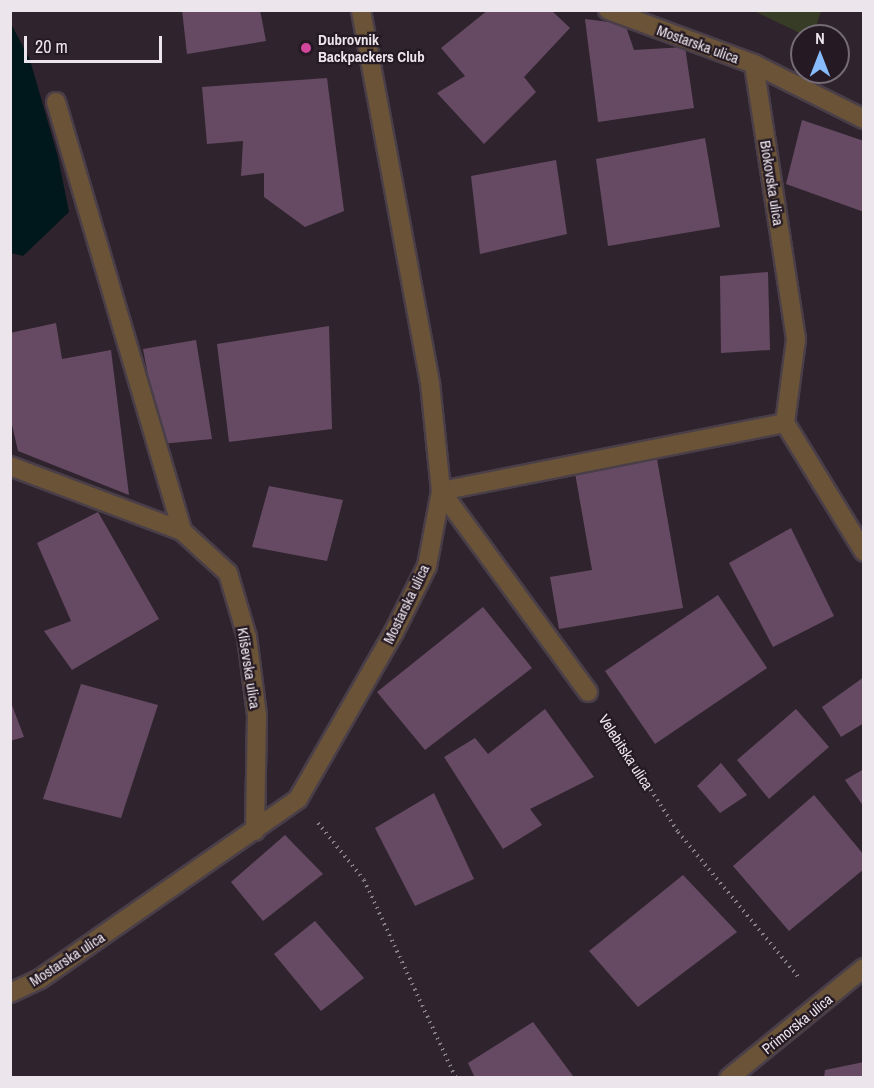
<!DOCTYPE html>
<html>
<head>
<meta charset="utf-8">
<style>
  body { margin:0 }
  #map { position:relative; width:874px; height:1088px; overflow:hidden; background:#2f242e; font-family:"Archivo Narrow",sans-serif }
  div>[style] { position:absolute }
  .green>* { inset:0; background:#363c25 }
  .water>* { inset:0; background:#00171b }
  .building>* { inset:0; background:#664a63 }
  .path>* { height:4px; margin-top:-2px; transform-origin:0; background:repeating-linear-gradient(90deg,#887f87 0 1.5px,transparent 0 6px) }
  .roads { filter:drop-shadow(2px 0 #4a3f49) drop-shadow(-2px 0 #4a3f49) drop-shadow(0 2px #4a3f49) drop-shadow(0 -2px #4a3f49) }
  .minor>* { height:18px; margin:-9px; padding:0 9px; transform-origin:9px; border-radius:9px; background:#6a5337 }
  .dots>* { width:16px; height:16px; translate:-50% -50%; box-sizing:border-box; border:3px solid #251a24; border-radius:50% }
  span { translate:-50% -50%; white-space:nowrap; text-align:center; line-height:1.15; -webkit-text-stroke:4.5px #251a24; paint-order:stroke }
  .poi-label { font-size:15px; color:#ede5ec; font-weight:700 }
  .left { translate:0 -50%; text-align:left }
  .street-label { font-size:15px; color:#ede5ec }
  .frame { position:absolute; inset:0; border:12px solid #ede5ec; pointer-events:none }
  .north { position:absolute; left:790px; top:24px; width:60px; height:60px; box-sizing:border-box; background:#251a24; border:2px solid #756b74; border-radius:50%; rotate:0deg; font-size:16px; font-weight:700; line-height:24px; text-align:center; color:#ede5ec }
  .north::after { content:''; display:block; margin:auto; width:21px; height:27px; background:#87bbfb; clip-path:polygon(50% 0,100% 100%,50% 72%,0 100%) }
  .scale { position:absolute; left:24px; top:36px; width:138px; height:27px; box-sizing:border-box; border:3px solid #ede5ec; border-top:0; padding-left:8px; font-size:18px; line-height:21px; white-space:nowrap; color:#ede5ec; -webkit-text-stroke:4px #251a24; paint-order:stroke }
</style>
</head>
<body>
<div id="map">
  <div class="green">
    <i style="clip-path:polygon(754px 11px,821px 10px,821px 11px,813px 36px,806px 36px)"></i>
  </div>
  <div class="water">
    <i style="clip-path:polygon(10px 22px,30px 60px,58px 157px,69px 212px,23px 256px,11px 253px)"></i>
  </div>
  <div class="building">
    <i style="clip-path:polygon(182px 10px,260px 10px,266px 41px,187px 54px)"></i>
    <i style="clip-path:polygon(488px 10px,551px 10px,570px 28px,524px 77px,536px 92px,484px 144px,437px 93px,465px 76px,441px 48px)"></i>
    <i style="clip-path:polygon(585px 19px,625px 24px,634px 50px,685px 47px,694px 108px,598px 122px)"></i>
    <i style="clip-path:polygon(327px 78px,344px 211px,305px 227px,264px 197px,264px 173px,241px 176px,243px 141px,207px 144px,202px 87px)"></i>
    <i style="clip-path:polygon(802px 120px,864px 141px,864px 212px,786px 184px)"></i>
    <i style="clip-path:polygon(705px 138px,720px 227px,608px 246px,596px 159px)"></i>
    <i style="clip-path:polygon(556px 160px,567px 234px,480px 254px,471px 176px)"></i>
    <i style="clip-path:polygon(768px 272px,770px 350px,721px 353px,720px 276px)"></i>
    <i style="clip-path:polygon(56px 323px,62px 359px,111px 350px,129px 495px,18px 451px,10px 416px,10px 333px)"></i>
    <i style="clip-path:polygon(329px 326px,332px 429px,229px 442px,217px 344px)"></i>
    <i style="clip-path:polygon(196px 340px,212px 439px,161px 444px,143px 349px)"></i>
    <i style="clip-path:polygon(657px 459px,683px 608px,559px 629px,550px 577px,592px 570px,575px 473px)"></i>
    <i style="clip-path:polygon(269px 486px,343px 500px,327px 561px,252px 547px)"></i>
    <i style="clip-path:polygon(98px 512px,159px 619px,72px 670px,44px 631px,71px 621px,37px 543px)"></i>
    <i style="clip-path:polygon(791px 528px,834px 616px,773px 647px,729px 563px)"></i>
    <i style="clip-path:polygon(718px 595px,767px 668px,655px 744px,605px 671px)"></i>
    <i style="clip-path:polygon(483px 607px,532px 668px,425px 750px,377px 692px)"></i>
    <i style="clip-path:polygon(864px 677px,864px 723px,841px 737px,822px 707px)"></i>
    <i style="clip-path:polygon(81px 684px,158px 705px,121px 818px,43px 799px)"></i>
    <i style="clip-path:polygon(10px 700px,24px 737px,10px 741px)"></i>
    <i style="clip-path:polygon(545px 709px,594px 777px,530px 809px,542px 825px,503px 849px,444px 757px,475px 738px,488px 754px)"></i>
    <i style="clip-path:polygon(796px 709px,829px 747px,769px 799px,737px 760px)"></i>
    <i style="clip-path:polygon(721px 763px,747px 795px,720px 813px,697px 786px)"></i>
    <i style="clip-path:polygon(864px 769px,864px 807px,845px 780px)"></i>
    <i style="clip-path:polygon(434px 793px,474px 879px,415px 906px,375px 828px)"></i>
    <i style="clip-path:polygon(814px 795px,864px 855px,864px 869px,789px 931px,733px 866px)"></i>
    <i style="clip-path:polygon(285px 835px,323px 874px,263px 921px,231px 882px)"></i>
    <i style="clip-path:polygon(683px 875px,737px 932px,638px 1007px,589px 951px)"></i>
    <i style="clip-path:polygon(315px 921px,364px 978px,321px 1011px,274px 954px)"></i>
    <i style="clip-path:polygon(533px 1022px,573px 1076px,475px 1078px,468px 1063px)"></i>
    <i style="clip-path:polygon(864px 1062px,864px 1078px,824px 1078px,825px 1070px)"></i>
  </div>
  <div class="path">
    <i style="left:605px;top:719px;width:135px;rotate:57.1deg"></i>
    <i style="left:678px;top:832px;width:191px;rotate:50.3deg"></i>
    <i style="left:318px;top:823px;width:73px;rotate:51.1deg"></i>
    <i style="left:364px;top:880px;width:218px;rotate:65.1deg"></i>
  </div>
  <div class="roads">
    <div class="minor">
      <i style="left:608px;top:10px;width:156px;rotate:20.3deg"></i>
      <i style="left:56px;top:102px;width:447px;rotate:73.6deg"></i>
      <i style="left:785px;top:423px;width:85px;rotate:-82.5deg"></i>
      <i style="left:796px;top:339px;width:278px;rotate:-98.7deg"></i>
      <i style="left:754px;top:64px;width:123px;rotate:26.6deg"></i>
      <i style="left:10px;top:466px;width:184px;rotate:20.7deg"></i>
      <i style="left:182px;top:531px;width:62px;rotate:42.4deg"></i>
      <i style="left:228px;top:573px;width:67px;rotate:73.5deg"></i>
      <i style="left:247px;top:637px;width:79px;rotate:82.7deg"></i>
      <i style="left:257px;top:715px;width:116px;rotate:91deg"></i>
      <i style="left:588px;top:692px;width:249px;rotate:-126.2deg"></i>
      <i style="left:441px;top:491px;width:351px;rotate:-11.2deg"></i>
      <i style="left:785px;top:423px;width:151px;rotate:58.5deg"></i>
      <i style="left:10px;top:993px;width:33px;rotate:-25deg"></i>
      <i style="left:40px;top:979px;width:315px;rotate:-34.9deg"></i>
      <i style="left:298px;top:799px;width:190px;rotate:-60.1deg"></i>
      <i style="left:393px;top:634px;width:76px;rotate:-63.4deg"></i>
      <i style="left:427px;top:566px;width:76px;rotate:-79.4deg"></i>
      <i style="left:441px;top:491px;width:109px;rotate:-95.8deg"></i>
      <i style="left:430px;top:383px;width:379px;rotate:-100.5deg"></i>
      <i style="left:729px;top:1078px;width:174px;rotate:-39.2deg"></i>
    </div>
  </div>
  <div class="dots">
    <i style="left:306px;top:48px;background:#d1479c"></i>
  </div>
  <div class="poi-label">
    <span class="left" style="left:318px;top:48px">Dubrovnik<br>Backpackers Club</span>
  </div>
  <div class="street-label">
    <span style="left:698px;top:44px;rotate:20deg">Mostarska ulica</span>
    <span style="left:772px;top:183px;rotate:81deg">Biokovska ulica</span>
    <span style="left:406px;top:604px;rotate:-64deg">Mostarska ulica</span>
    <span style="left:249px;top:668px;rotate:81deg">Kliševska ulica</span>
    <span style="left:626px;top:752px;rotate:57deg">Velebitska ulica</span>
    <span style="left:67px;top:959px;rotate:-33deg">Mostarska ulica</span>
    <span style="left:797px;top:1024px;rotate:-39deg">Primorska ulica</span>
  </div>
  <div class="frame"></div>
  <div class="north">N</div>
  <div class="scale">20 m</div>
</div>
</body>
</html>
